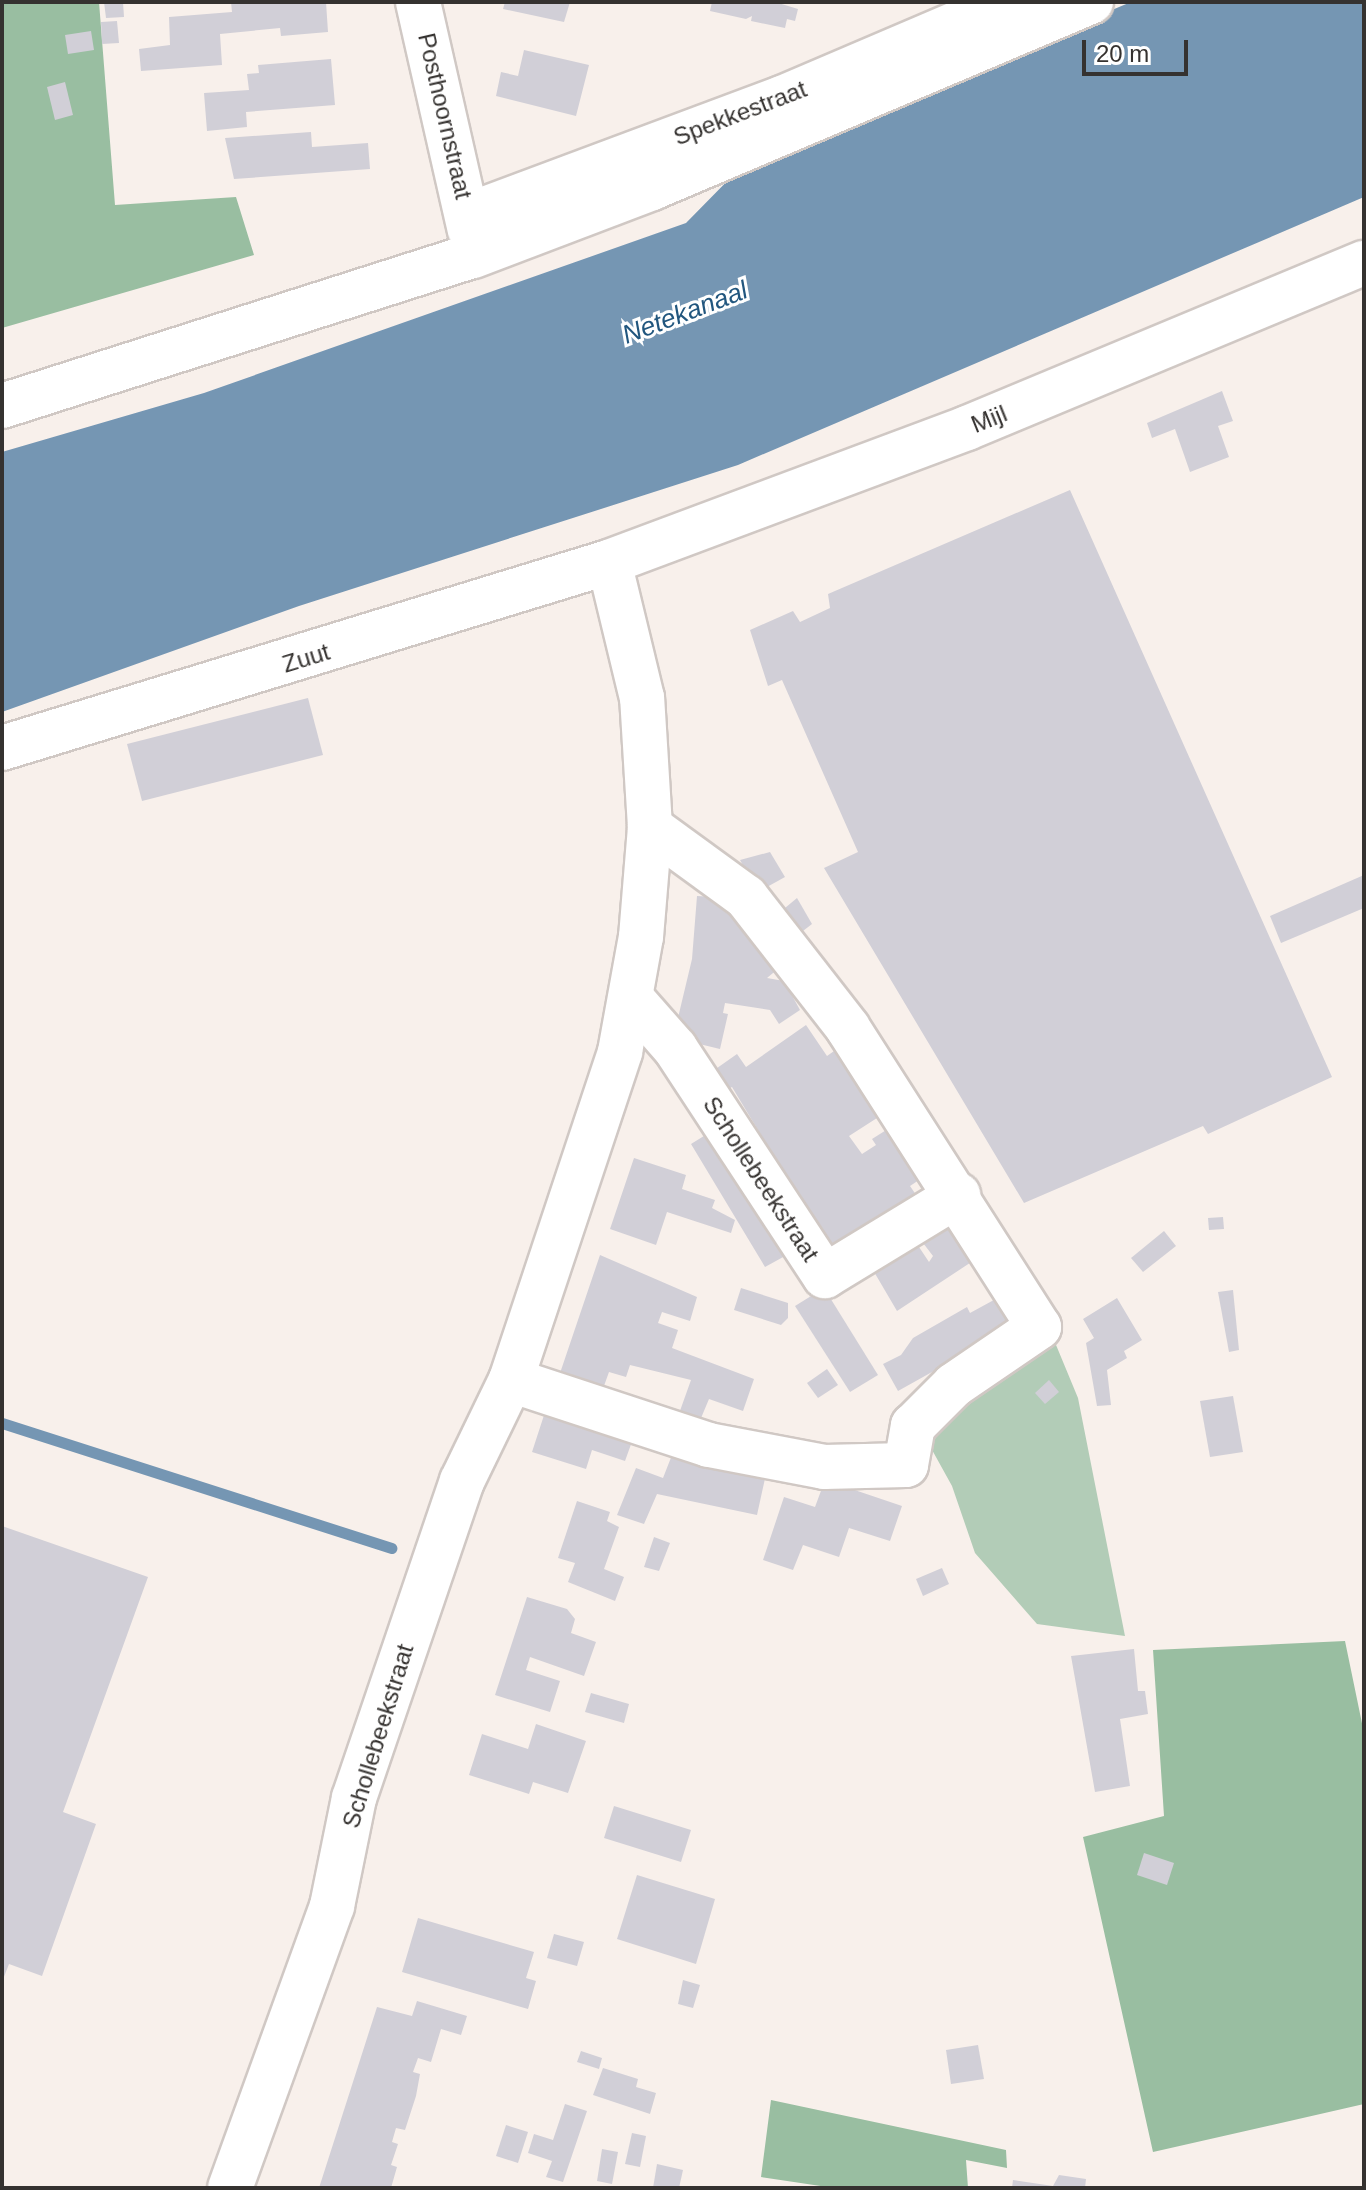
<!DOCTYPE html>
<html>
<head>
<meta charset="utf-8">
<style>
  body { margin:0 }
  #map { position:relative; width:1366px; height:2190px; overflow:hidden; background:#f8f0eb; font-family:Helvetica,sans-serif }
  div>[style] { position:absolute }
  .green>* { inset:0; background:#b2ccb7 }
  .forest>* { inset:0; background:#99bea1 }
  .water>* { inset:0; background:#7596b3 }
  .stream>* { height:11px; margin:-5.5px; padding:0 5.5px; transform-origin:5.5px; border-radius:5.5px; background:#7596b3 }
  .building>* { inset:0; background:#d1cfd7 }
  .roads { filter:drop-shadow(2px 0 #d0c8c4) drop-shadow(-2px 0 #d0c8c4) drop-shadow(0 2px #d0c8c4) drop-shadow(0 -2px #d0c8c4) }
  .minor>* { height:44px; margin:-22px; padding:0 22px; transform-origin:22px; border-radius:22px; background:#fff }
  span { translate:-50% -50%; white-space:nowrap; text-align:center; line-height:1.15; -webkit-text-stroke:6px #fff; paint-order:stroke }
  .street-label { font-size:24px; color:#353230 }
  .water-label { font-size:26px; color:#21567e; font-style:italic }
  .frame { position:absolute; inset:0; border:4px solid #353230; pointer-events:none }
  .scale { position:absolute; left:1082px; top:40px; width:106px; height:36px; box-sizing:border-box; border:4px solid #353230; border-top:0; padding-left:10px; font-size:24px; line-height:28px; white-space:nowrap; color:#353230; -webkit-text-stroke:6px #fff; paint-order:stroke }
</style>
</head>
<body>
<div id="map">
  <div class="green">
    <i style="clip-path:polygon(1049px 1328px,1078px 1398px,1125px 1636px,1037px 1624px,975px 1553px,952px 1486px,926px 1439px)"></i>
  </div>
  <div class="forest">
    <i style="clip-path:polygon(2px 2px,99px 2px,115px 205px,236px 197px,254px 255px,2px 328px)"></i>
    <i style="clip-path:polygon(1345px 1641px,1364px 1733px,1364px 2104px,1153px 2152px,1083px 1837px,1164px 1816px,1153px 1650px)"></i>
    <i style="clip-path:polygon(771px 2100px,1006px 2150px,1007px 2168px,966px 2160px,968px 2188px,834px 2188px,761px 2177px)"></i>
  </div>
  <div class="water">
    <i style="clip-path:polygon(1131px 2px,1364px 2px,1364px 197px,738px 465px,299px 606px,2px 712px,2px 452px,204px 393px,686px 223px,743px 165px)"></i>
  </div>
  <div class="stream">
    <i style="left:2px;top:1423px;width:409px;rotate:17.8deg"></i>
  </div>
  <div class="building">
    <i style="clip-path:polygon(104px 2px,123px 2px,124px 17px,106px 18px)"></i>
    <i style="clip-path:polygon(231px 2px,326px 2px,328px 32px,281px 36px,280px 28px,220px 34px,222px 65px,141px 71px,139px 49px,170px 45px,169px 17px,232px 12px)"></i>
    <i style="clip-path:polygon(505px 2px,570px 2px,564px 22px,503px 9px)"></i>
    <i style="clip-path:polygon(712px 2px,775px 2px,798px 9px,795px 21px,787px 19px,785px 28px,751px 21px,752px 16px,746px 19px,710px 11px)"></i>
    <i style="clip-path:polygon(117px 21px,119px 43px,102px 44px,101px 22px)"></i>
    <i style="clip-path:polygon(91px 31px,94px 50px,68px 54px,65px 35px)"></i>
    <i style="clip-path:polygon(524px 50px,589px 65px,576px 116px,496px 96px,501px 72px,518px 76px)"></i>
    <i style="clip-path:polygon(331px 59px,335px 105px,246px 112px,247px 127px,207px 131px,204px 93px,249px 90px,247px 74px,259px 73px,258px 65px)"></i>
    <i style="clip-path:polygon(65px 82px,73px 115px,55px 120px,47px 87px)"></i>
    <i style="clip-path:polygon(311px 132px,312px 147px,368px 143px,370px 169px,234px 179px,225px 138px)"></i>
    <i style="clip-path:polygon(1222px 391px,1233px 421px,1218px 426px,1229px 457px,1190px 472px,1175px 429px,1152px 438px,1147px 423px)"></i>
    <i style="clip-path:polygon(1070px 490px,1332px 1077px,1208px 1134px,1203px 1126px,1024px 1203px,824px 868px,858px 852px,782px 680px,768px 686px,750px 630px,793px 611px,800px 622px,830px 608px,828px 594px)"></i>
    <i style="clip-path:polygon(308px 698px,323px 755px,142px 801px,127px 744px)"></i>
    <i style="clip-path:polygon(770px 852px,785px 877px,758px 892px,740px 860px)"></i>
    <i style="clip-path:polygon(1364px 875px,1364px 908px,1281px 943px,1270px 916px)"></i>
    <i style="clip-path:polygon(697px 896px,732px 898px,754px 935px,754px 948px,766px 939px,785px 963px,767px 978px,784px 981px,800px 1010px,779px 1024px,770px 1010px,725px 1003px,723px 1013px,728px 1014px,720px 1049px,691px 1042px,677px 1022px,692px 959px)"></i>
    <i style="clip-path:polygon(797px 898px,812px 924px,790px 941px,773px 918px)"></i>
    <i style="clip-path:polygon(806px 1025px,827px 1056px,844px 1044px,891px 1109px,849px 1136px,862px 1154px,876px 1145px,872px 1139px,899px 1122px,931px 1172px,910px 1186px,921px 1202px,836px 1259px,732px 1087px,723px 1092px,710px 1073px,737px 1054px,746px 1067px)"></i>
    <i style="clip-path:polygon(720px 1126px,755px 1205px,785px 1256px,765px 1267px,691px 1144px)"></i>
    <i style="clip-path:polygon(634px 1158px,686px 1175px,682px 1189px,715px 1200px,712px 1208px,735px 1220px,731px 1233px,667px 1212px,656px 1245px,610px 1229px)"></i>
    <i style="clip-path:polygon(957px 1214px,982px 1255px,897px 1311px,870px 1265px,913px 1238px,929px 1262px,933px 1256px,920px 1239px)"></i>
    <i style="clip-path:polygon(1223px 1217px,1224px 1229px,1209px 1230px,1208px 1218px)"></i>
    <i style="clip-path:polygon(1164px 1231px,1176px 1246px,1143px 1272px,1131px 1258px)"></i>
    <i style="clip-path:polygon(600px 1255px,697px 1297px,690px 1321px,662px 1312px,658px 1323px,678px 1330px,672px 1348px,754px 1379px,743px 1411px,709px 1399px,696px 1430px,676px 1422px,691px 1380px,630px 1365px,626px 1377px,609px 1372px,600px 1397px,557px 1382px)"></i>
    <i style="clip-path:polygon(741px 1288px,788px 1303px,788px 1318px,781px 1325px,734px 1310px)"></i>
    <i style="clip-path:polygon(824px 1288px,878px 1375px,850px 1392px,795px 1306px)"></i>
    <i style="clip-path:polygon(1233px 1290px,1239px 1350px,1229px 1352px,1218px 1292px)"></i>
    <i style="clip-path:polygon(1003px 1295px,1020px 1323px,898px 1391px,883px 1364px,901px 1355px,913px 1338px,967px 1307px,970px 1313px)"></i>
    <i style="clip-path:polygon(1117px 1298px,1142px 1340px,1124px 1351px,1127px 1358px,1107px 1370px,1111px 1405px,1097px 1406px,1086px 1343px,1094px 1338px,1083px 1319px)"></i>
    <i style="clip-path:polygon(827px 1369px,838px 1385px,818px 1398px,807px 1383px)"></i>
    <i style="clip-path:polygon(1049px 1380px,1059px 1392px,1045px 1404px,1035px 1393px)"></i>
    <i style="clip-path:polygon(1233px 1396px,1243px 1452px,1210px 1457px,1200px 1401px)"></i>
    <i style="clip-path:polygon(547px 1406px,634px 1436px,625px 1461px,592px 1450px,586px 1469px,532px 1452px)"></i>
    <i style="clip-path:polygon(672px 1455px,766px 1474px,757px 1515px,657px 1494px,644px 1524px,617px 1515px,636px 1468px,663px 1478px)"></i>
    <i style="clip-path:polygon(825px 1480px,902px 1506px,890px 1541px,849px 1528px,839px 1557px,803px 1545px,793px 1570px,763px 1560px,784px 1497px,815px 1507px)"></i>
    <i style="clip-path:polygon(577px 1501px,610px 1512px,607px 1521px,619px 1527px,604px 1569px,624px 1577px,615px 1601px,568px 1582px,575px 1563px,558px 1558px)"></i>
    <i style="clip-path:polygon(2px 1526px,148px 1577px,63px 1812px,96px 1824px,42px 1976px,9px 1964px,2px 1982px)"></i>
    <i style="clip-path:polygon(654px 1537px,670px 1543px,659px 1571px,644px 1567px)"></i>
    <i style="clip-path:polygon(942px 1568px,949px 1584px,923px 1596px,916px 1579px)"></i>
    <i style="clip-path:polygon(527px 1597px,567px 1609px,575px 1619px,571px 1633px,596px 1642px,584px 1676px,530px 1657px,526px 1670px,560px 1681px,550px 1712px,495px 1695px)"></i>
    <i style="clip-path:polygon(1134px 1649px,1138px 1691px,1145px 1691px,1148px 1714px,1120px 1719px,1130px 1786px,1095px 1792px,1071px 1656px)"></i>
    <i style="clip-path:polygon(591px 1693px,629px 1704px,624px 1723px,585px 1712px)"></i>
    <i style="clip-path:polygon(536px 1724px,586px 1741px,568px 1793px,533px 1782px,529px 1794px,469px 1775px,482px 1734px,528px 1749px)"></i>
    <i style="clip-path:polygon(614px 1806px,691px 1830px,681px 1862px,604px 1838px)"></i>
    <i style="clip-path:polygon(1144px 1853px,1174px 1863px,1167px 1885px,1137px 1875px)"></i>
    <i style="clip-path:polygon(637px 1875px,715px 1899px,696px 1964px,617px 1939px)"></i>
    <i style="clip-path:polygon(418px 1918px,534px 1952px,526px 1978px,536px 1981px,528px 2009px,402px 1972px)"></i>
    <i style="clip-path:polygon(554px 1934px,584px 1942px,577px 1966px,547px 1958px)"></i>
    <i style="clip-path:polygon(683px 1980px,700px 1985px,693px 2008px,678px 2004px)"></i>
    <i style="clip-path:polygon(417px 2001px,467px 2016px,461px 2035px,441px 2029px,431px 2062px,418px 2058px,413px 2072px,420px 2074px,416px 2096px,405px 2130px,396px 2128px,392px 2142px,398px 2144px,391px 2165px,397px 2167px,391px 2188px,319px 2188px,377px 2007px,412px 2016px)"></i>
    <i style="clip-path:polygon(978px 2045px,984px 2079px,951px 2084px,946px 2050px)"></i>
    <i style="clip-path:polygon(581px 2051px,602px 2058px,599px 2069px,577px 2062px)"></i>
    <i style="clip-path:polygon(603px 2068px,638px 2079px,636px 2087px,656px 2093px,650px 2114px,593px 2095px)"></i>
    <i style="clip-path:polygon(565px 2104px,587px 2111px,563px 2182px,546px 2177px,552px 2161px,528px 2153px,534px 2134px,553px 2140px)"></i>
    <i style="clip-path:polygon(506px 2125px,528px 2132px,518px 2163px,496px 2156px)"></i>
    <i style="clip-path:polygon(632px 2133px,646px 2136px,640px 2167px,625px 2164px)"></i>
    <i style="clip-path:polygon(602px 2149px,618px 2152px,612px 2184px,597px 2181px)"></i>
    <i style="clip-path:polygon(657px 2164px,683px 2170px,679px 2188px,653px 2188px)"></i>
    <i style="clip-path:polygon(1059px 2175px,1086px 2179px,1085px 2188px,1012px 2188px,1013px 2180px,1053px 2186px)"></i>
  </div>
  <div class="roads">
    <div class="minor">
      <i style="left:418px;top:2px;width:234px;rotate:77.2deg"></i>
      <i style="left:469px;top:215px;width:334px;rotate:-20.5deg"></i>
      <i style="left:782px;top:98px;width:245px;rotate:-23.1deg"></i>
      <i style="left:2px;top:406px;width:494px;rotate:-17.7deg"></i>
      <i style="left:473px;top:256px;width:191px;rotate:-20.8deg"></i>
      <i style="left:652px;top:188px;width:477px;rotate:-23deg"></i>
      <i style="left:2px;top:748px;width:635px;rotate:-17.04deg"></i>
      <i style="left:609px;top:562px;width:382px;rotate:-20.5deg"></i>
      <i style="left:967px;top:428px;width:430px;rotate:-22.6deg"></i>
      <i style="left:631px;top:998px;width:67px;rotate:48.7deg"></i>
      <i style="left:675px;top:1048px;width:273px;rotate:56.7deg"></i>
      <i style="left:825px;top:1276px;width:156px;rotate:-31.3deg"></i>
      <i style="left:511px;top:1380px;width:208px;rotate:18.2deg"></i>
      <i style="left:709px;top:1445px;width:117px;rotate:10.8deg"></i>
      <i style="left:824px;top:1467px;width:82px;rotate:-1.4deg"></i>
      <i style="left:906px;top:1465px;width:40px;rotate:-80deg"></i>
      <i style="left:913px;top:1426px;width:58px;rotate:-45deg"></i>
      <i style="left:954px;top:1385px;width:103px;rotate:-34.3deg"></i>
      <i style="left:1039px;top:1327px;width:355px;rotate:-122.6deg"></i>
      <i style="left:848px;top:1028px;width:166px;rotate:-127.9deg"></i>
      <i style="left:746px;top:897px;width:119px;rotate:-143.9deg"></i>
      <i style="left:230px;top:2188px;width:300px;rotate:-70.1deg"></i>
      <i style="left:332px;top:1906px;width:110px;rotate:-78.5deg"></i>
      <i style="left:354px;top:1798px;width:335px;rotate:-71.2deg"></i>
      <i style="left:462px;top:1481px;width:112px;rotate:-64.1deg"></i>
      <i style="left:511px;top:1380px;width:346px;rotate:-71.6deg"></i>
      <i style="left:620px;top:1052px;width:117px;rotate:-79.7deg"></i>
      <i style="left:641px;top:937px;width:110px;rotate:-85.3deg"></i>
      <i style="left:650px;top:827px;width:129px;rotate:-93.5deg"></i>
      <i style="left:642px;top:698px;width:140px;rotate:-103.6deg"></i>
    </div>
  </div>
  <div class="street-label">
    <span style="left:740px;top:113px;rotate:-21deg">Spekkestraat</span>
    <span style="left:445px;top:116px;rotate:77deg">Posthoornstraat</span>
    <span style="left:989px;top:419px;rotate:-22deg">Mijl</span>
    <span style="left:306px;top:658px;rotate:-17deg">Zuut</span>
    <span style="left:761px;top:1179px;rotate:57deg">Schollebeekstraat</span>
    <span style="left:378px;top:1736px;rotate:-73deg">Schollebeekstraat</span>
  </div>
  <div class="water-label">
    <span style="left:685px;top:313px;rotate:-21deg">Netekanaal</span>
  </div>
  <div class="frame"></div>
  <div class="scale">20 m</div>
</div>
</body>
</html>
